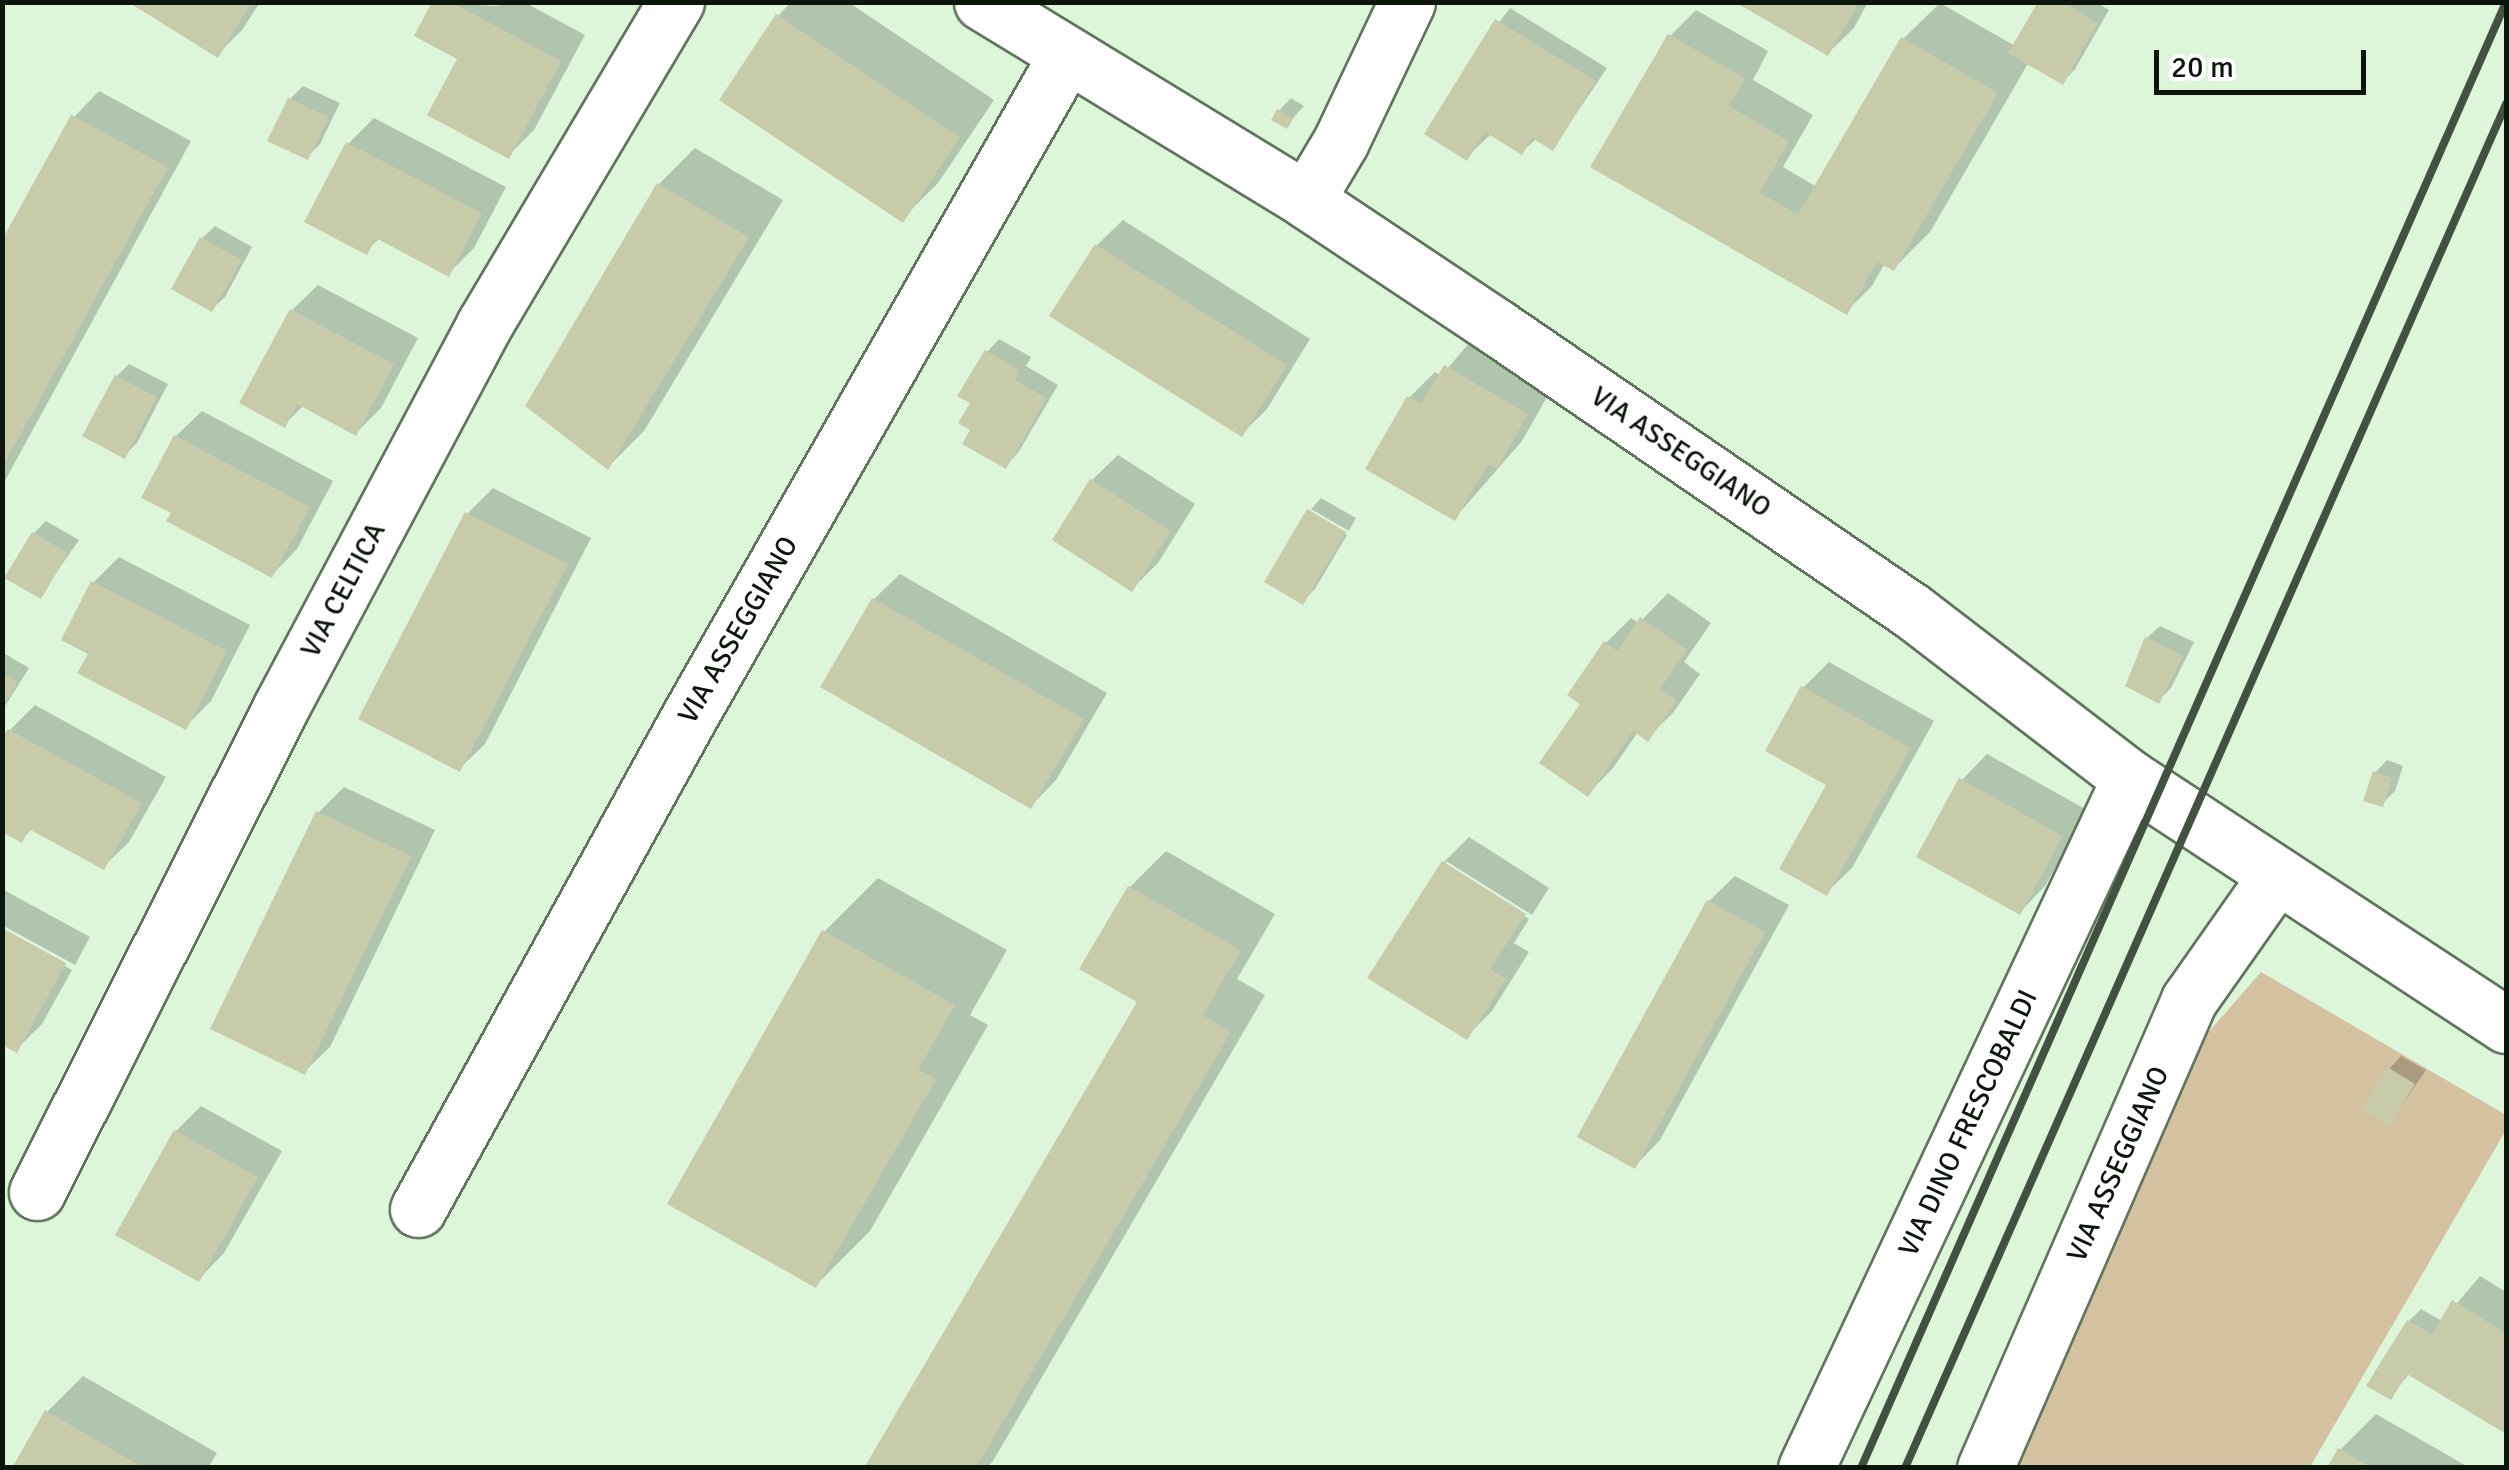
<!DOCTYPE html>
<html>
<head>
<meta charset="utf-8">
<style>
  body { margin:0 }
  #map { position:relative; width:2509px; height:1470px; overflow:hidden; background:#ddf6da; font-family:Signika,sans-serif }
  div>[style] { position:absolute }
  .green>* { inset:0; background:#d4c1a0 }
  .shadow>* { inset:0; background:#0003 }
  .building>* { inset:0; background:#c7cba9 }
  .roads { filter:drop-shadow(2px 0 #5f755c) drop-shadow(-2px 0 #5f755c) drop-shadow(0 2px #5f755c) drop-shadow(0 -2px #5f755c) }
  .minor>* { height:55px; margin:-27.5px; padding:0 27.5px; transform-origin:27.5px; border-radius:27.5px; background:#fff }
  .rail>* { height:8px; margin:-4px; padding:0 4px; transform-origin:4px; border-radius:4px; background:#435142 }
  span { translate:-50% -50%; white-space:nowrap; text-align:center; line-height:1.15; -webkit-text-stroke:10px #fff; paint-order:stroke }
  .street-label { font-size:28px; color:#0d160c }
  .frame { position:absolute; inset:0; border:5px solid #0d160c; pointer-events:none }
  .scale { position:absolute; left:2154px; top:50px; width:212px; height:45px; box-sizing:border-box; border:5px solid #0d160c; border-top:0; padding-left:12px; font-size:30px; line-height:35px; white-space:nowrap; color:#0d160c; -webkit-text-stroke:8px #fff; paint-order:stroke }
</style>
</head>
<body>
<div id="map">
  <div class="green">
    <i style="clip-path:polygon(2261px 972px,2506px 1115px,2506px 1130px,2310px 1467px,2010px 1468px,2206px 1035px)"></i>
  </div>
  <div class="shadow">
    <i style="clip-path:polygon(133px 2px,260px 2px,243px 29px,218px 54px)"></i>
    <i style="clip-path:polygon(435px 2px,494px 6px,524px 2px,585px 35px,534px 130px,508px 156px,466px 48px)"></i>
    <i style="clip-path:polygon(791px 2px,848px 2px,994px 100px,938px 183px,902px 219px,778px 16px)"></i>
    <i style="clip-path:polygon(1740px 2px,1868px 2px,1854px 28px,1828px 53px)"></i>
    <i style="clip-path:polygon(2041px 2px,2096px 2px,2109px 10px,2075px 69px,2063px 82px,2029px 62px,1930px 232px,1894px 268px,1885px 263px,1872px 286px,1846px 312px,1594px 166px,1670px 36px,1696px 10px,1768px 51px,1753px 80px,1813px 115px,1783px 167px,1817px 187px,1903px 39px,1940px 3px,2015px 46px)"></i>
    <i style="clip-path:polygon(1510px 8px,1607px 68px,1553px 148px,1537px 138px,1522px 152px,1492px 133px,1466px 158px,1483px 44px)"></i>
    <i style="clip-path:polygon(303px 86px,340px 103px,320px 144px,307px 157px,290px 99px)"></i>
    <i style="clip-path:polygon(99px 91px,191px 141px,2px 486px,2px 246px,74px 117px)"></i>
    <i style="clip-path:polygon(1291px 98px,1304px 106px,1286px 126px,1279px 111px)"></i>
    <i style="clip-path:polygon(374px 118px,506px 187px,474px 248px,448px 274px,380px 238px,366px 251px,348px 144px)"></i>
    <i style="clip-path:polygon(695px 148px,783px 200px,644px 431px,608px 467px,528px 405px,659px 184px)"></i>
    <i style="clip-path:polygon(1123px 220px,1310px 339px,1267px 409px,1242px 434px,1097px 245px)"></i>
    <i style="clip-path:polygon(215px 226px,252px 247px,225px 297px,212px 309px,202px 238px)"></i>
    <i style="clip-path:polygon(318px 285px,418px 338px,381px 408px,356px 433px,304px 405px,284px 425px,292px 310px)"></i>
    <i style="clip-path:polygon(999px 339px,1031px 357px,1026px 366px,1058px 385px,1018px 453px,1005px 466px,973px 402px,987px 352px)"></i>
    <i style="clip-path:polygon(1471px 341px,1552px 388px,1522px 441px,1455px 518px,1409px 398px,1435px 372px,1441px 376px)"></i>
    <i style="clip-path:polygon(129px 364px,168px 384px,137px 443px,124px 456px,117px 376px)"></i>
    <i style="clip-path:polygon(202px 411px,333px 481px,297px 549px,272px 575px,175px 512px,176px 436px)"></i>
    <i style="clip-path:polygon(1118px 455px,1195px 504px,1158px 563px,1132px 589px,1055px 539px,1092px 480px)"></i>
    <i style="clip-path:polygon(493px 488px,591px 538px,485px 744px,459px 769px,361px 718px,468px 513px)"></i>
    <i style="clip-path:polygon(1321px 498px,1356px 518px,1349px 531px,1311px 509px)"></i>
    <i style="clip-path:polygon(1309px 513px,1347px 535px,1315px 589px,1302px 602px)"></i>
    <i style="clip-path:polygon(46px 521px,79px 540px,40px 596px,34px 533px)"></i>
    <i style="clip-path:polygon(119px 557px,250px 625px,211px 701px,185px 727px,92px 653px,93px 583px)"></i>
    <i style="clip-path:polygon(900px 574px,1107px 693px,1056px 780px,1031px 806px,874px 599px)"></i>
    <i style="clip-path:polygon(1668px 593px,1711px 623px,1684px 662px,1700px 674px,1673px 713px,1647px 738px,1638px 732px,1613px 768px,1588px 794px,1584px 703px,1606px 643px,1631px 618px,1639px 623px)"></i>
    <i style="clip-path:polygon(2160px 626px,2194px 642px,2171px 688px,2158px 701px,2128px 685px,2147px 638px)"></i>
    <i style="clip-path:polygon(2px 652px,29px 668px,2px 711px)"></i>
    <i style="clip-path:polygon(1829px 662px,1934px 721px,1852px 868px,1826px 893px,1829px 784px,1803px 688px)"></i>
    <i style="clip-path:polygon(35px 705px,166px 777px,129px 842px,103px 867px,33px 828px,21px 840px,10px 730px)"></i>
    <i style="clip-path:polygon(1987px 754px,2087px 810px,2045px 886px,2020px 912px,1962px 780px)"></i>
    <i style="clip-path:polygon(2387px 760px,2403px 766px,2395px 791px,2382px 804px,2375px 773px)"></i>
    <i style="clip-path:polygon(344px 787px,435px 830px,330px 1047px,304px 1072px,318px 813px)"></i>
    <i style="clip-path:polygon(1469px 837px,1549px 888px,1532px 915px,1446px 861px,1446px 867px,1529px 919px,1514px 943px,1529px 952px,1492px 1011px,1466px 1037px,1444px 862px)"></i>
    <i style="clip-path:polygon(1166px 851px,1275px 914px,1237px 979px,1265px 995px,993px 1461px,986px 1468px,867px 1468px,1140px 1001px,1083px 968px,1130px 887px)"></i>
    <i style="clip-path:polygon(1735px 876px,1789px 905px,1660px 1140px,1635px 1166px,1580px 1136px,1709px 901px)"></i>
    <i style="clip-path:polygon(878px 878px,1007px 950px,970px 1015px,988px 1025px,870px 1231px,816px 1285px,824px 932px)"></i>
    <i style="clip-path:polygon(2px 889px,90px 937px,75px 965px,2px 925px)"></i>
    <i style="clip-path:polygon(2px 931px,72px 970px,42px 1024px,16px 1050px)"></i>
    <i style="clip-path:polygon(2401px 1056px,2426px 1070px,2390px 1123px,2389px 1069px)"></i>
    <i style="clip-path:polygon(201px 1106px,282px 1151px,224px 1253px,199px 1279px,176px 1131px)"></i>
    <i style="clip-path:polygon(2480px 1276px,2506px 1292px,2506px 1432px,2410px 1373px,2390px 1397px,2409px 1321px,2421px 1309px,2442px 1321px)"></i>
    <i style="clip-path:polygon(83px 1376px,217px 1453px,208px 1468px,15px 1468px,47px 1412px)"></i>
    <i style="clip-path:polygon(2376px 1414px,2470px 1468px,2330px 1468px,2340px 1450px)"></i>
  </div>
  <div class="building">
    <i style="clip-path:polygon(128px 2px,252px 2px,218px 58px)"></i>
    <i style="clip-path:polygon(432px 2px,451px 2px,561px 61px,509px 159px,427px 115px,457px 59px,414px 36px)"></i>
    <i style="clip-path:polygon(1735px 2px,1859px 2px,1828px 56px)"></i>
    <i style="clip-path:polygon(2038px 2px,2063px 2px,2098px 23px,2063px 85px,2008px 53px)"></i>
    <i style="clip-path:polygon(776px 14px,960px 137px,903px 223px,719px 100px)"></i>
    <i style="clip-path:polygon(1495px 19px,1596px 81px,1553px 151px,1532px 138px,1522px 155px,1485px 132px,1467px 161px,1424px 134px)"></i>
    <i style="clip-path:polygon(1668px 34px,1745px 78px,1729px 106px,1789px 141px,1760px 193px,1798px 214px,1901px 37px,1998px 93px,1894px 271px,1877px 262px,1847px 315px,1590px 167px)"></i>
    <i style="clip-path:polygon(288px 98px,329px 117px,308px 160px,267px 141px)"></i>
    <i style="clip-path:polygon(1277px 109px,1293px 119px,1287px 129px,1271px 120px)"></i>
    <i style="clip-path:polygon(71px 115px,168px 167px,2px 468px,2px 240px)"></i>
    <i style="clip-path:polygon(346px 142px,482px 213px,449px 277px,376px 238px,367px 255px,304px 222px)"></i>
    <i style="clip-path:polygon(657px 183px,749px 237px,608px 470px,525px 406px)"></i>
    <i style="clip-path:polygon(200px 237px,242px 260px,212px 312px,171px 289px)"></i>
    <i style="clip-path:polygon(1095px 244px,1287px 365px,1242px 437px,1049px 316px)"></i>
    <i style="clip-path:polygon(290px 309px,394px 364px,356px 436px,297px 404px,285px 428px,239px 403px)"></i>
    <i style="clip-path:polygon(985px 350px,1020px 370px,1015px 380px,1047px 398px,1006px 469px,962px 444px,970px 430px,958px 423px,970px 403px,957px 396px)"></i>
    <i style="clip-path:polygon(1444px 365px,1528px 414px,1497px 469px,1488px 464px,1455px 521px,1365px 469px,1407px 396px,1421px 404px)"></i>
    <i style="clip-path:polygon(115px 375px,157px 397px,125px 459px,82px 436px)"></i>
    <i style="clip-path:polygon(174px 435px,310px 507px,272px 578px,166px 521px,171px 513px,141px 498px)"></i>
    <i style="clip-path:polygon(1090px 479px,1171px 531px,1132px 592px,1052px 540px)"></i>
    <i style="clip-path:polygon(1307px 509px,1346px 532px,1303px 605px,1264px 582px)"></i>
    <i style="clip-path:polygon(465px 512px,568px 564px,460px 772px,358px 719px)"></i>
    <i style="clip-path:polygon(32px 532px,68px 553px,41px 599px,4px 578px)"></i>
    <i style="clip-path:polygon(91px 581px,227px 651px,186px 730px,77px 673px,88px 654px,61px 640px)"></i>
    <i style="clip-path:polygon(872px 598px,1084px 719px,1031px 809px,820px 687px)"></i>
    <i style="clip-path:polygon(1640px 617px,1687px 650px,1660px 689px,1677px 700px,1648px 742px,1633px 731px,1588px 797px,1539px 763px,1580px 704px,1567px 695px,1604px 641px,1617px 651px)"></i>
    <i style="clip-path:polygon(2145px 637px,2183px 656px,2159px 704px,2125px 686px)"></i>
    <i style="clip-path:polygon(2px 672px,18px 682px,2px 709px)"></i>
    <i style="clip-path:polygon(1801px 686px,1911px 748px,1827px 896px,1779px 869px,1826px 785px,1765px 751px)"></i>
    <i style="clip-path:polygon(8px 729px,142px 803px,104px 870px,29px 829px,22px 843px,2px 832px,2px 738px)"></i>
    <i style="clip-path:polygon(2373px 771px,2392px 778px,2383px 807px,2363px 801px)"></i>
    <i style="clip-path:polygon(1959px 778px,2063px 836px,2020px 915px,1916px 857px)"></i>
    <i style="clip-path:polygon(316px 811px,411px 856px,305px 1075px,210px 1029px)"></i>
    <i style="clip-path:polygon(1442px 861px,1526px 914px,1490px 969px,1506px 979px,1467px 1040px,1367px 978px)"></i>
    <i style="clip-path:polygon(1128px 886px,1241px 950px,1203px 1015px,1231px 1032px,976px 1468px,864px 1468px,1137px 1002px,1079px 969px)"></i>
    <i style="clip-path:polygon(1707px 900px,1765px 932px,1635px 1169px,1577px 1137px)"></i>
    <i style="clip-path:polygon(2px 928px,66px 963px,17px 1053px,2px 1045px)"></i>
    <i style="clip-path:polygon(822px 930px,955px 1005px,918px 1070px,936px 1079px,816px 1288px,667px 1204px)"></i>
    <i style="clip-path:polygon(2387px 1067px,2415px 1084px,2390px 1126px,2362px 1110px)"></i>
    <i style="clip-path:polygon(174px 1130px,258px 1177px,199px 1282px,115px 1235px)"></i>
    <i style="clip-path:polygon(2452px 1300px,2506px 1333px,2506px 1434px,2407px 1374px,2391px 1400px,2366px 1386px,2407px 1320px,2432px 1334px)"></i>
    <i style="clip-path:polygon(45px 1410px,144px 1468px,12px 1468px)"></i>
    <i style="clip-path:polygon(2338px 1448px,2372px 1468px,2327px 1468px)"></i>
  </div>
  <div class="roads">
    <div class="minor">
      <i style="left:982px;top:2px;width:380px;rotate:31.4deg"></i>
      <i style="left:1306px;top:200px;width:231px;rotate:33.7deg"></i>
      <i style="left:1498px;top:328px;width:501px;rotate:34.36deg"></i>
      <i style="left:1912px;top:611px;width:275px;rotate:37.5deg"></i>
      <i style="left:2130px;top:778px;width:450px;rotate:33.3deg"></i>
      <i style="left:1306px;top:200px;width:69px;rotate:-59.3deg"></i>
      <i style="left:1341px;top:141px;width:154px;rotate:-64.6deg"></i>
      <i style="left:37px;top:1192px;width:543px;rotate:-63.29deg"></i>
      <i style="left:281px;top:707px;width:433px;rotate:-62deg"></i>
      <i style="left:484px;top:325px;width:376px;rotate:-59.3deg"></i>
      <i style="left:418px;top:1209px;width:562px;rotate:-61.15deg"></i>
      <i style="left:689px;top:717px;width:761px;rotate:-60.3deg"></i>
      <i style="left:1806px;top:1468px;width:762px;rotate:-64.85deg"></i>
      <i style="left:1985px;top:1468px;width:511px;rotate:-66.45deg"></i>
      <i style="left:2189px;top:1000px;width:153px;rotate:-54.9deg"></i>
    </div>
  </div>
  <div class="rail">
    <i style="left:1861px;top:1468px;width:1602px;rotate:-66.25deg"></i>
    <i style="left:1905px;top:1468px;width:1491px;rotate:-66.22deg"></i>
  </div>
  <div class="street-label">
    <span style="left:1681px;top:452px;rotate:34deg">VIA ASSEGGIANO</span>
    <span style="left:343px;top:590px;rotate:-62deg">VIA CELTICA</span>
    <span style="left:738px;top:630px;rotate:-60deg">VIA ASSEGGIANO</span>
    <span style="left:1968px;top:1123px;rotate:-65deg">VIA DINO FRESCOBALDI</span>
    <span style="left:2118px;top:1164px;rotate:-66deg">VIA ASSEGGIANO</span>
  </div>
  <div class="frame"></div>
  <div class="scale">20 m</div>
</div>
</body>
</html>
